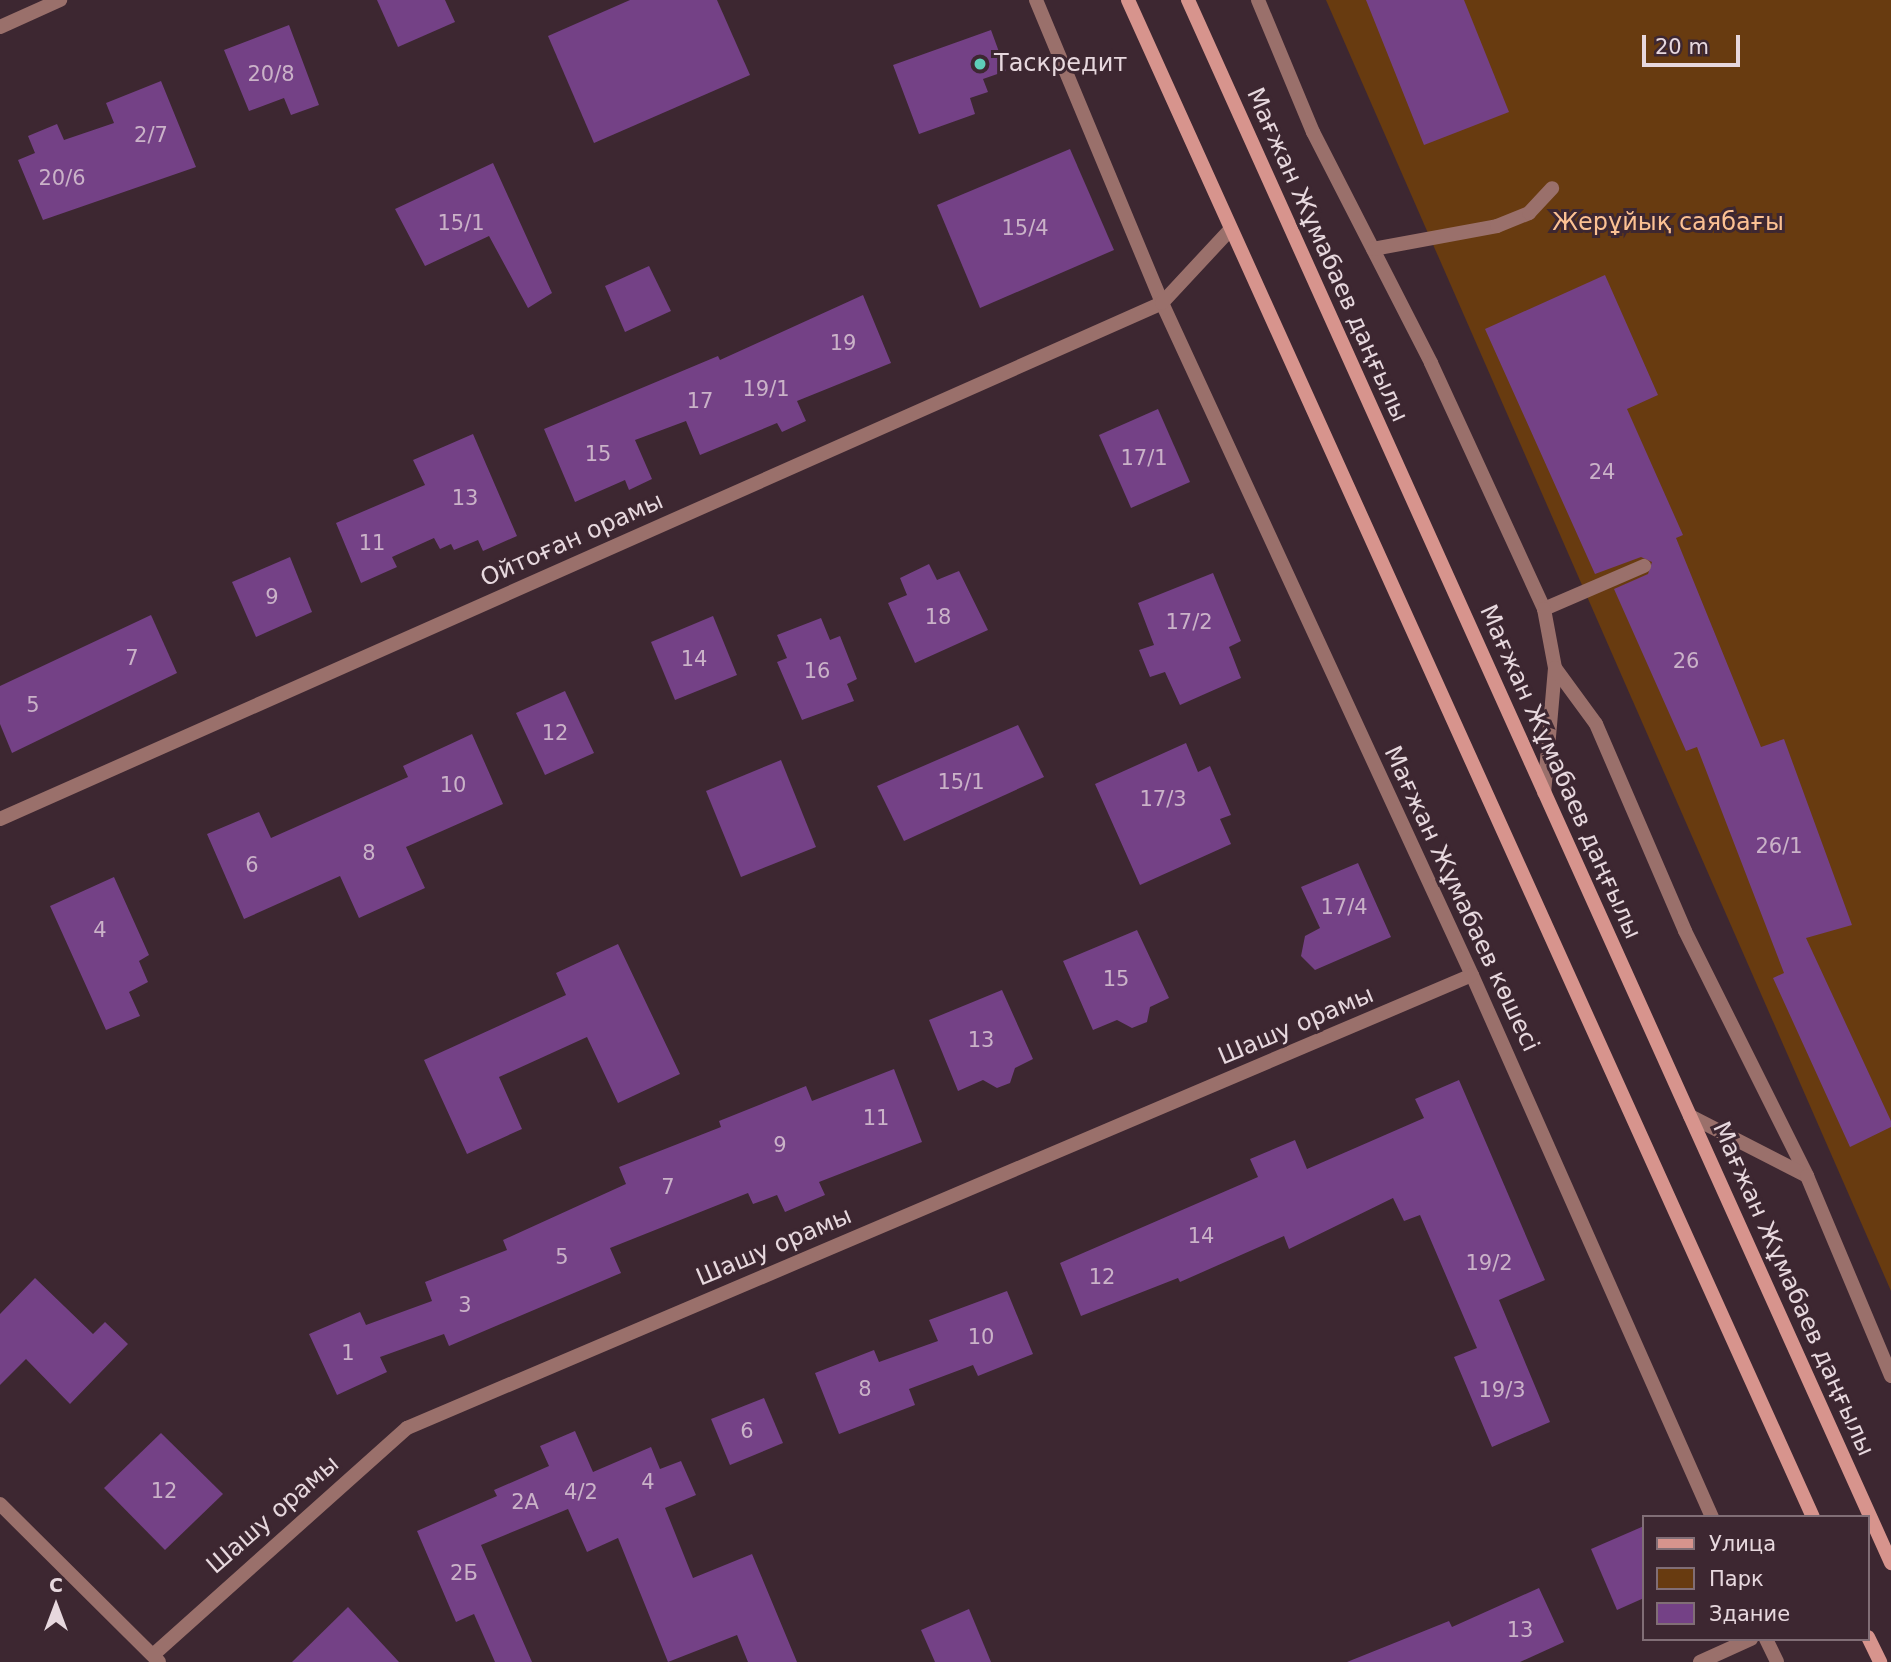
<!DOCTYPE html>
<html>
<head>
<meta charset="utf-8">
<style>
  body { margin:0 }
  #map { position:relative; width:1891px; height:1662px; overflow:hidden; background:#3d2731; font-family:"DejaVu Sans",sans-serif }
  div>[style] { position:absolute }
  .green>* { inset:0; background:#683b10 }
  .building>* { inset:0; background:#744186 }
  .service>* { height:14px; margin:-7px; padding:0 7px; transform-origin:7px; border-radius:7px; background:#9a706b }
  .minor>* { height:14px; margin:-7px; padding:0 7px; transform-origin:7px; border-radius:7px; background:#9a706b }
  .tertiary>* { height:14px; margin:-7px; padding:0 7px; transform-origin:7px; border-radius:7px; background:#9a706b }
  .secondary>* { height:14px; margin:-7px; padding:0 7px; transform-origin:7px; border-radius:7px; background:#d7948d }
  .dots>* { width:19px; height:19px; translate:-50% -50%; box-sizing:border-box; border:4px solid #3d2731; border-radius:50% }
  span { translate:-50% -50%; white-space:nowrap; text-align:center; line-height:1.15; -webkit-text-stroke:6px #3d2731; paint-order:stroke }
  .number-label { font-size:21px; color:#cab2c8 }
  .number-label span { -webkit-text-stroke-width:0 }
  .poi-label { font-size:24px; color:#e7d8de }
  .left { translate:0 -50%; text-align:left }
  .park-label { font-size:24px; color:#fcc193 }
  .street-label { font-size:24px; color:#e7d8de }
  .legend { position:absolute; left:1642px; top:1515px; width:228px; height:126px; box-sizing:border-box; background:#3d2731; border:2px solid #816e76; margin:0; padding:9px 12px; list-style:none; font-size:21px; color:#e7d8de }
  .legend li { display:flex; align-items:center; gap:14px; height:35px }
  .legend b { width:35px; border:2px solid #816e76 }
  .north { position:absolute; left:21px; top:1571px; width:70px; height:70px; -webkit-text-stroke:5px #3d2731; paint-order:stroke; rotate:0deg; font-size:19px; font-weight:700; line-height:28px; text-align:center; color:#e7d8de }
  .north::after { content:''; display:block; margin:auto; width:24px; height:32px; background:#e7d8de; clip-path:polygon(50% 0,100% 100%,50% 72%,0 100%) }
  .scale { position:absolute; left:1642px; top:35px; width:98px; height:32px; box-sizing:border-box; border:4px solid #e7d8de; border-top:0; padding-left:9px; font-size:21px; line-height:24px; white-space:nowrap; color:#e7d8de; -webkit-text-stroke:5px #3d2731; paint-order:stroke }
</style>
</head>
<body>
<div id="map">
  <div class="green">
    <i style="clip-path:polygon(1326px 0,1891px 0,1891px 1291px)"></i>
  </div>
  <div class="building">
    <i style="clip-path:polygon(377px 0,445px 0,455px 22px,398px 47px)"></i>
    <i style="clip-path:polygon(630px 0,717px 0,750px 75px,594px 143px,548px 36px)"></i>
    <i style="clip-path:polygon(1366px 0,1464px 0,1509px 112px,1424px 145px)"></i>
    <i style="clip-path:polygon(289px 25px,319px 105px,291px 115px,284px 98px,249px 111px,224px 50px)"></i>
    <i style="clip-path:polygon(991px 30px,1006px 71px,983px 79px,988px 92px,970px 98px,975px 114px,919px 134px,893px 65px)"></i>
    <i style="clip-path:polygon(161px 81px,196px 167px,43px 220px,18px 160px,35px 153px,28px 136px,57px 124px,64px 140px,114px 123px,106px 103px)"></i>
    <i style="clip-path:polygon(1070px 149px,1114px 250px,980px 308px,937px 205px)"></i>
    <i style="clip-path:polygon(493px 163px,552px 293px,528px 308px,489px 236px,425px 266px,395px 209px)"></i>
    <i style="clip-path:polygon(649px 266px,671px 311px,625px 332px,605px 286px)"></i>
    <i style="clip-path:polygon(1605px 275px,1658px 395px,1627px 409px,1683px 535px,1676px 538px,1761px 747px,1784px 739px,1852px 925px,1806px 938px,1891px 1121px,1891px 1127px,1850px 1147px,1773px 978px,1784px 973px,1697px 747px,1686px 751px,1614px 589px,1648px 574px,1652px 562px,1641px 557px,1595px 574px,1485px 329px)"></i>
    <i style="clip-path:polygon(863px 295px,891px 363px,797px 401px,806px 421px,782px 432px,777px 423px,700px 455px,686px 421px,635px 440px,652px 479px,629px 490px,625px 480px,575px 502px,544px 429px,718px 356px,720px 360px)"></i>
    <i style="clip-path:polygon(1158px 409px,1190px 482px,1131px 508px,1099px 435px)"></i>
    <i style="clip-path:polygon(473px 434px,517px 536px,483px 551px,478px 540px,454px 550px,451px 544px,440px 549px,434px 538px,392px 557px,397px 567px,361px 583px,336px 523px,425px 485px,413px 460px)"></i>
    <i style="clip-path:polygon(290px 557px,312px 612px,256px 637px,232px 582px)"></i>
    <i style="clip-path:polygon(929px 564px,937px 580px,959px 571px,988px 630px,915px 663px,888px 603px,907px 595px,900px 578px)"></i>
    <i style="clip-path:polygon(1213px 573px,1241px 641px,1229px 647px,1241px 678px,1180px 705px,1165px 672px,1150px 677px,1139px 650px,1154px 645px,1138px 603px)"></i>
    <i style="clip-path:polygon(151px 615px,177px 673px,12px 753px,0 724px,0 686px)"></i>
    <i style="clip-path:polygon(713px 616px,737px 675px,675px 700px,651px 642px)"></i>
    <i style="clip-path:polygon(821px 618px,830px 640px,840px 636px,857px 679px,847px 684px,854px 701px,802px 720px,777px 662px,787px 658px,777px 635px)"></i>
    <i style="clip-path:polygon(565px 691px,594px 753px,545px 775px,516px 713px)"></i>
    <i style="clip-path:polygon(1018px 725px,1044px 777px,904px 841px,877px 786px)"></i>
    <i style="clip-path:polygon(472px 734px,503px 804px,406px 847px,425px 888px,359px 918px,340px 876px,244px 919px,207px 834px,259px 812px,271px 838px,408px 777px,403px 766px)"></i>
    <i style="clip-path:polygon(1186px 743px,1198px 772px,1210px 766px,1231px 815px,1220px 819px,1231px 844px,1140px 885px,1095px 784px)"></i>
    <i style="clip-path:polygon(781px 760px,816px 847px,741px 877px,706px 791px)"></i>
    <i style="clip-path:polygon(1358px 863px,1391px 937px,1315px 970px,1301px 956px,1305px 936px,1320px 928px,1301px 887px)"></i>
    <i style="clip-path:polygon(114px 877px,149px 955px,139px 961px,148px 982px,129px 992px,140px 1016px,106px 1030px,50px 906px)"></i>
    <i style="clip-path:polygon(1137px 930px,1169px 998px,1150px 1007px,1147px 1022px,1132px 1028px,1117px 1020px,1093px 1030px,1063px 961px)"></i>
    <i style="clip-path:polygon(618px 944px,680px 1074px,618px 1103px,587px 1037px,499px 1077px,522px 1129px,467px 1154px,424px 1060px,566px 995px,556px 973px)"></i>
    <i style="clip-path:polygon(1002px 990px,1033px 1059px,1015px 1068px,1010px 1083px,997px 1088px,983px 1080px,958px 1091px,929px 1020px)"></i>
    <i style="clip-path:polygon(894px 1069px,922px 1142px,819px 1182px,825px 1195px,785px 1212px,777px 1195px,753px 1204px,748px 1193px,610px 1248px,621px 1273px,449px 1346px,444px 1334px,380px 1357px,387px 1372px,337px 1395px,309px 1334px,360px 1312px,366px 1325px,432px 1301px,425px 1282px,507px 1250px,503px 1240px,626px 1184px,619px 1167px,721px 1127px,719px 1121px,806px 1086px,812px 1101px)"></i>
    <i style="clip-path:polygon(1459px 1080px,1545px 1280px,1499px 1300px,1550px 1422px,1492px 1447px,1454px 1357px,1477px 1348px,1420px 1215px,1404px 1221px,1393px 1198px,1289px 1249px,1284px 1236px,1180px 1282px,1178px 1278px,1081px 1316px,1060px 1263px,1258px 1177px,1250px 1159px,1295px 1140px,1307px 1169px,1424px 1118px,1415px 1099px)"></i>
    <i style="clip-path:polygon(35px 1278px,93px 1334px,105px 1322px,128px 1344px,70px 1404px,26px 1359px,0 1385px,0 1314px)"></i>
    <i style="clip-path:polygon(1007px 1291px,1033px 1354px,978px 1376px,973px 1365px,909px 1389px,915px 1405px,839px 1434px,815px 1373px,874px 1350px,879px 1362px,938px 1341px,929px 1320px)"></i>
    <i style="clip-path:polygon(764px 1398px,783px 1443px,730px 1465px,711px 1419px)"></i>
    <i style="clip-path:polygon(575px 1431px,593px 1472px,651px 1447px,660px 1469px,681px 1461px,696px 1495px,665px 1508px,693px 1578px,752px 1554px,797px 1662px,748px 1662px,737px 1635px,668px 1662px,618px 1538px,587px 1552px,568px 1509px,481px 1545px,532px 1662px,495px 1662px,474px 1614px,456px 1622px,417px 1531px,497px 1496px,494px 1490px,549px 1466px,540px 1446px)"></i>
    <i style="clip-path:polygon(161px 1433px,223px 1494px,165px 1550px,104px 1488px)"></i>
    <i style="clip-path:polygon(1644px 1526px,1644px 1598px,1617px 1610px,1591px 1549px)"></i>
    <i style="clip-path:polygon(1539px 1588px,1564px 1642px,1520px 1662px,1347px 1662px,1449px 1621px,1452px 1627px)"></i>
    <i style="clip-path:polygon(348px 1607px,399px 1662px,292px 1662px)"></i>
    <i style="clip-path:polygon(969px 1609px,991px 1662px,935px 1662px,921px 1630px)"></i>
  </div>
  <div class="service">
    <i style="left:1258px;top:0;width:143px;rotate:67.4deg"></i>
    <i style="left:1313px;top:132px;width:259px;rotate:62.9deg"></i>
    <i style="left:1431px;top:363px;width:271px;rotate:65.3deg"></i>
    <i style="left:1544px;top:609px;width:109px;rotate:-23.3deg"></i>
    <i style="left:1373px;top:249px;width:126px;rotate:-10.5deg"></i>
    <i style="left:1497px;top:226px;width:35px;rotate:-22deg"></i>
    <i style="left:1529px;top:213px;width:34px;rotate:-47deg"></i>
    <i style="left:1544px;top:609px;width:60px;rotate:79.4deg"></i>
    <i style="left:1555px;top:668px;width:125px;rotate:95deg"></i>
    <i style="left:1555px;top:668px;width:69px;rotate:53.8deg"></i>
    <i style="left:1596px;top:724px;width:225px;rotate:66.7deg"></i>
    <i style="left:1685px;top:931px;width:274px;rotate:63.5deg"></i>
    <i style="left:1690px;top:1116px;width:131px;rotate:27.1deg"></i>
    <i style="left:1807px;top:1176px;width:217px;rotate:67.2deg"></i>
  </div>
  <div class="minor">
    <i style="left:1036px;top:0;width:328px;rotate:67.4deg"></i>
    <i style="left:1162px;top:303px;width:740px;rotate:65.24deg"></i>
    <i style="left:1472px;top:975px;width:593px;rotate:66.12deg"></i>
    <i style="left:0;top:819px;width:1271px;rotate:-23.94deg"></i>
    <i style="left:1162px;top:303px;width:98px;rotate:-47.1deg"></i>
    <i style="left:0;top:1504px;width:224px;rotate:44.8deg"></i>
    <i style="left:1766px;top:1639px;width:25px;rotate:64deg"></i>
    <i style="left:153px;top:1655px;width:341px;rotate:-41.8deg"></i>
    <i style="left:407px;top:1428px;width:1157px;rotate:-23.04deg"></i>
    <i style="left:1700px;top:1662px;width:56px;rotate:-24.3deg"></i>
  </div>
  <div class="tertiary">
    <i style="left:0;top:27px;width:66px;rotate:-24.2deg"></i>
  </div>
  <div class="secondary">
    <i style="left:1128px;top:0;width:1664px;rotate:65.7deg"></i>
    <i style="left:1188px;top:0;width:1714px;rotate:65.78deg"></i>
    <i style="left:1868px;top:1637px;width:28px;rotate:64deg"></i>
  </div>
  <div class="dots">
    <i style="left:980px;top:64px;background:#5eceb8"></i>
  </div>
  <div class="number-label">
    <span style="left:271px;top:74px">20/8</span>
    <span style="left:151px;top:135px">2/7</span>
    <span style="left:62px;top:178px">20/6</span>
    <span style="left:461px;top:223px">15/1</span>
    <span style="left:1025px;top:228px">15/4</span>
    <span style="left:843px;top:343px">19</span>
    <span style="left:766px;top:389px">19/1</span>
    <span style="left:700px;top:401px">17</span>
    <span style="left:598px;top:454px">15</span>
    <span style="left:1144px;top:458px">17/1</span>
    <span style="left:1602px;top:472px">24</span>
    <span style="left:465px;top:498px">13</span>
    <span style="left:372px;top:543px">11</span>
    <span style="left:272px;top:597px">9</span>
    <span style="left:938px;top:617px">18</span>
    <span style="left:1189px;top:622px">17/2</span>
    <span style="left:132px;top:658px">7</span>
    <span style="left:694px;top:659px">14</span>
    <span style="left:1686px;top:661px">26</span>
    <span style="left:817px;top:671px">16</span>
    <span style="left:33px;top:705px">5</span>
    <span style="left:555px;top:733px">12</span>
    <span style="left:961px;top:782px">15/1</span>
    <span style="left:453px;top:785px">10</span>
    <span style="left:1163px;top:799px">17/3</span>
    <span style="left:1779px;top:846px">26/1</span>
    <span style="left:369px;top:853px">8</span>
    <span style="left:252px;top:865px">6</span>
    <span style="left:1344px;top:907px">17/4</span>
    <span style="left:100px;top:930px">4</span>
    <span style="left:1116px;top:979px">15</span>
    <span style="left:981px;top:1040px">13</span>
    <span style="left:876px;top:1118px">11</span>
    <span style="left:780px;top:1145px">9</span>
    <span style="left:668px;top:1187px">7</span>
    <span style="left:1201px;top:1236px">14</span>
    <span style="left:562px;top:1257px">5</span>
    <span style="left:1489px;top:1263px">19/2</span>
    <span style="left:1102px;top:1277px">12</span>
    <span style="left:465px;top:1305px">3</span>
    <span style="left:981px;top:1337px">10</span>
    <span style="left:348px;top:1353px">1</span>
    <span style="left:865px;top:1389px">8</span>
    <span style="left:1502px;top:1390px">19/3</span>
    <span style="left:747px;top:1431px">6</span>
    <span style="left:648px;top:1482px">4</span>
    <span style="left:164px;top:1491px">12</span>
    <span style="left:581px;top:1492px">4/2</span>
    <span style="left:525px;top:1502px">2А</span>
    <span style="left:464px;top:1573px">2Б</span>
    <span style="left:1520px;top:1630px">13</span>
  </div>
  <div class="poi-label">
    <span class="left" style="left:994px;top:64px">Таскредит</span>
  </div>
  <div class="park-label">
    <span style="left:1668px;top:223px">Жерұйық саябағы</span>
  </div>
  <div class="street-label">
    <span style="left:1327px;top:255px;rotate:66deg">Мағжан Жұмабаев даңғылы</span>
    <span style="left:572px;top:540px;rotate:-24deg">Ойтоған орамы</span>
    <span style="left:1560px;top:772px;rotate:66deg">Мағжан Жұмабаев даңғылы</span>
    <span style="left:1461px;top:899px;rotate:65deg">Мағжан Жұмабаев көшесі</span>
    <span style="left:1296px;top:1026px;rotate:-23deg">Шашу орамы</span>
    <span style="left:774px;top:1247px;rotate:-23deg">Шашу орамы</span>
    <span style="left:1793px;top:1289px;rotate:66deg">Мағжан Жұмабаев даңғылы</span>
    <span style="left:273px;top:1515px;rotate:-41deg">Шашу орамы</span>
  </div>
  <ul class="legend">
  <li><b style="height:9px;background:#d7948d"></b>Улица</li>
  <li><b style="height:19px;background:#683b10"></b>Парк</li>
  <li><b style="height:19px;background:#744186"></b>Здание</li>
  </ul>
  <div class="north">С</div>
  <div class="scale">20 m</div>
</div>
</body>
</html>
